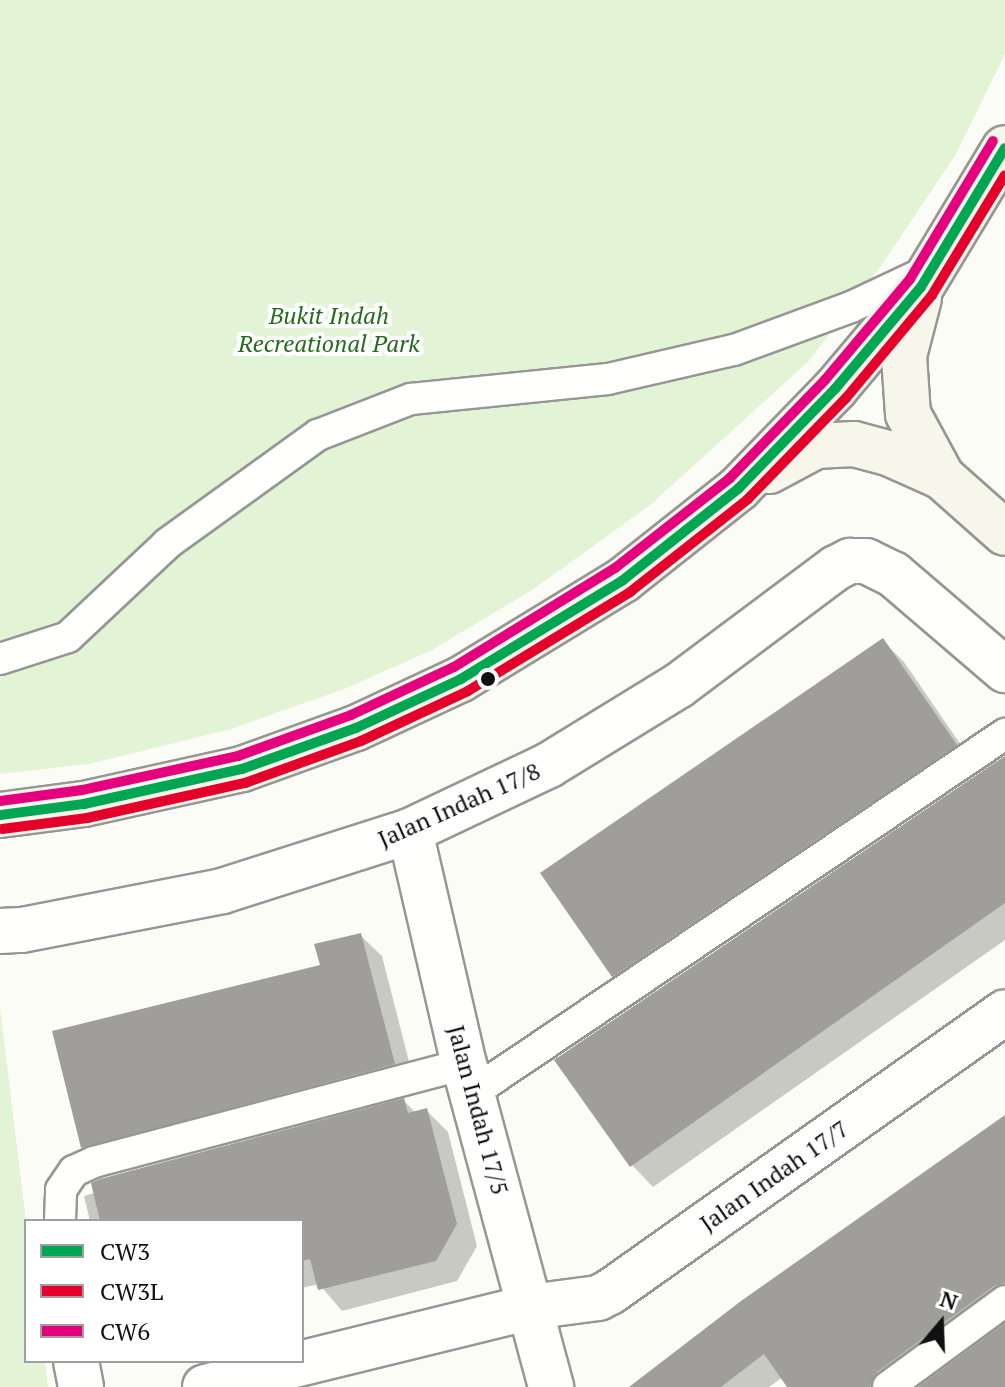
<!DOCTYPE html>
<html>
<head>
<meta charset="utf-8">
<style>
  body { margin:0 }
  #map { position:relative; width:1005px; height:1387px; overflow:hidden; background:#fcfcf6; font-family:"PT Serif",serif }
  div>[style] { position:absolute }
  .green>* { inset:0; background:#e3f3d6 }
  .shadow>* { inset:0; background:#0003 }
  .building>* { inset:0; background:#a09e9b }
  .roads { filter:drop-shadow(2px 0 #969694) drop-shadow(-2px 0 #969694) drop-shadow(0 2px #969694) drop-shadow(0 -2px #969694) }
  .lane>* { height:30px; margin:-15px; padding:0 15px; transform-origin:15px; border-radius:15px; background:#fffffe }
  .street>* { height:44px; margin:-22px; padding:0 22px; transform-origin:22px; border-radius:22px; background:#fffffe }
  .secondary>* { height:44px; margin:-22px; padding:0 22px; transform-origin:22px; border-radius:22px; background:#f6f6eb }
  .bus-1>* { height:10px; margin:-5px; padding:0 5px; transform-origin:5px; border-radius:5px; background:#00a651 }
  .bus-2>* { height:10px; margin:-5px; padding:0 5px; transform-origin:5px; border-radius:5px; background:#e4002b }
  .bus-3>* { height:10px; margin:-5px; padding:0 5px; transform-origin:5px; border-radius:5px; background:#e5007d }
  .dots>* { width:22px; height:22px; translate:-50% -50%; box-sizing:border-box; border:4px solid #fff; border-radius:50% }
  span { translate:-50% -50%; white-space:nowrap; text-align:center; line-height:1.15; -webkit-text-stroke:8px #fff; paint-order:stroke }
  .park-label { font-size:24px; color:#256a1e; font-style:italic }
  .street-label { font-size:24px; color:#101010 }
  .legend { position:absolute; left:24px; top:1219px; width:280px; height:144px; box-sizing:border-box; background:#fff; border:2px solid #9f9f9f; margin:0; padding:10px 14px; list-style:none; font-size:24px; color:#101010 }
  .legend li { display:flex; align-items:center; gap:16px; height:40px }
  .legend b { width:40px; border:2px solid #9f9f9f }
  .north { position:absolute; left:901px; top:1283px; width:80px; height:80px; -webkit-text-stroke:6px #fff; paint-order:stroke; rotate:19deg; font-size:22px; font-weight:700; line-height:32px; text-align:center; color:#101010 }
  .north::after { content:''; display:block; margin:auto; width:28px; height:36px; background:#101010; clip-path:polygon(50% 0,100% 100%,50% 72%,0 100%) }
</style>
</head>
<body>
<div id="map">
  <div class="green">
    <i style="clip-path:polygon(0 0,1005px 0,1005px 54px,956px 154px,883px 263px,809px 361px,649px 506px,532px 590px,432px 650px,344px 689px,231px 729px,89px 764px,0 774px)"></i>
    <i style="clip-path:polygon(0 1007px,26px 1221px,26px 1361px,45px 1361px,48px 1387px,0 1387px)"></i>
  </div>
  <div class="shadow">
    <i style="clip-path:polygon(883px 641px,904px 662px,976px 767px,635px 997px,613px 976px)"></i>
    <i style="clip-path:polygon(1005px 758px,1005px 940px,653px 1187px,632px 1165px)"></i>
    <i style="clip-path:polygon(360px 935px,382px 956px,415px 1085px,105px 1168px,83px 1147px)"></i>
    <i style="clip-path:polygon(404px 1101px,416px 1113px,426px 1110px,448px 1132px,477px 1246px,457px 1281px,342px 1311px,319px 1284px,302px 1288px,302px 1221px,90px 1221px,84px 1196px)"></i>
    <i style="clip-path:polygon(1005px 1117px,1005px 1315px,907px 1387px,790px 1387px,783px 1377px,769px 1387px,632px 1387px)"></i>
  </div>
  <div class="building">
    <i style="clip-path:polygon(883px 638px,957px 745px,612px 977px,540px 873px)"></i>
    <i style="clip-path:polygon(1005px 756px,1005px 903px,630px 1167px,554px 1060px)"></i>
    <i style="clip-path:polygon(361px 933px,395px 1064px,81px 1148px,52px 1031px,320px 965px,314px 944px)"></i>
    <i style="clip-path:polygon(404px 1098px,408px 1113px,427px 1108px,457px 1224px,436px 1261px,318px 1290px,310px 1259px,302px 1261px,302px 1221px,100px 1221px,91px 1183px,100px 1179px)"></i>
    <i style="clip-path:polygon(1005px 1115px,1005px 1283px,994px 1286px,877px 1372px,870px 1387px,787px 1387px,764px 1354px,721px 1387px,629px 1387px,741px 1301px)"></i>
    <i style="clip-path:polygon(1005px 1323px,1005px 1387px,918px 1387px)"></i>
  </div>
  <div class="roads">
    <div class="lane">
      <i style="left:0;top:659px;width:71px;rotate:-17.9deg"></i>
      <i style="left:68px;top:637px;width:137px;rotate:-43.2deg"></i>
      <i style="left:168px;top:543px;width:185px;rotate:-35.8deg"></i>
      <i style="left:318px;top:435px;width:100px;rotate:-21.2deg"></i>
      <i style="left:411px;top:399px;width:198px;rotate:-5.8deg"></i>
      <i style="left:608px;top:379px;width:129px;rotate:-13deg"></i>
      <i style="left:734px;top:350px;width:125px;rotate:-20.2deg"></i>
      <i style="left:851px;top:307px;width:85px;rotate:-25.1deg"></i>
      <i style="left:472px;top:1093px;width:643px;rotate:-33.96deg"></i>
      <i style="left:60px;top:1221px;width:31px;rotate:-88deg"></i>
      <i style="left:61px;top:1190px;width:23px;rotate:-56deg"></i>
      <i style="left:74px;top:1171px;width:22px;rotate:-24deg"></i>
      <i style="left:94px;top:1162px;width:383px;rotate:-14.8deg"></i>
      <i style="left:888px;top:1387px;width:145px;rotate:-36.3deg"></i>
    </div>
    <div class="street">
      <i style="left:410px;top:831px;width:239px;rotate:77deg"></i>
      <i style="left:464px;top:1064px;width:335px;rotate:74.9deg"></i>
      <i style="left:0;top:931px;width:22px;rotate:-3deg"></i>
      <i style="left:22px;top:930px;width:204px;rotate:-11deg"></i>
      <i style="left:222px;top:891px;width:197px;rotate:-17.7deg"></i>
      <i style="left:410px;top:831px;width:154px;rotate:-25.4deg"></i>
      <i style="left:549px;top:765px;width:151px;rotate:-31.5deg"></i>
      <i style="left:678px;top:686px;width:197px;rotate:-36.8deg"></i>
      <i style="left:836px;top:568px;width:16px;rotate:-27deg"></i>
      <i style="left:850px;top:561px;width:16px"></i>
      <i style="left:866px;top:561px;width:30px;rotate:26deg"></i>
      <i style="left:893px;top:574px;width:148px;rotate:40.6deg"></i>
      <i style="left:76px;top:1361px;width:26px;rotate:79deg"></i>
      <i style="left:205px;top:1387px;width:335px;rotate:-13.8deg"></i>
      <i style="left:530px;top:1307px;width:69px;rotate:-7.5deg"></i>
      <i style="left:598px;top:1298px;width:13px;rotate:-27deg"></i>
      <i style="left:610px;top:1292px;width:484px;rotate:-35.3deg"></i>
    </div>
    <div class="secondary">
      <i style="left:919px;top:298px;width:60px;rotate:104.5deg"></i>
      <i style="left:904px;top:356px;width:58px;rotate:86.1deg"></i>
      <i style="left:908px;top:414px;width:72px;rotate:61.6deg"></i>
      <i style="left:769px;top:471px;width:53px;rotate:-28deg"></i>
      <i style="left:816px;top:446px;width:38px;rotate:-3deg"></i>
      <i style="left:854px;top:444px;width:35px;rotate:15deg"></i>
      <i style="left:888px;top:453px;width:59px;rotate:24deg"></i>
      <i style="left:942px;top:477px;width:84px;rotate:41.6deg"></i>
      <i style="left:0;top:815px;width:85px;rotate:-7.5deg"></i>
      <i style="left:84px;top:804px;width:162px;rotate:-12.5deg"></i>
      <i style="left:242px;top:769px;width:121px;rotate:-19.8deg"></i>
      <i style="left:356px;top:728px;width:116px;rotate:-25deg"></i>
      <i style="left:461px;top:679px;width:190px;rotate:-31.4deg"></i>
      <i style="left:623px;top:580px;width:148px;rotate:-38.4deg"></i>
      <i style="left:739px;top:488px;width:138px;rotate:-45.9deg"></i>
      <i style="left:835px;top:389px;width:133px;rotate:-49.9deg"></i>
      <i style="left:921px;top:287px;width:162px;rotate:-58.9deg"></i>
    </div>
  </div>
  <div class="bus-1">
    <i style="left:0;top:815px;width:85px;rotate:-7.5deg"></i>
    <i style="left:84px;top:804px;width:162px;rotate:-12.5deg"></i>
    <i style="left:242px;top:769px;width:121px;rotate:-19.8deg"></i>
    <i style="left:356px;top:728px;width:116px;rotate:-25deg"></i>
    <i style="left:461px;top:679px;width:190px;rotate:-31.4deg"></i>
    <i style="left:623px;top:580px;width:148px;rotate:-38.4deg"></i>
    <i style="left:739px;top:488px;width:138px;rotate:-45.9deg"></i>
    <i style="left:835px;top:389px;width:133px;rotate:-49.9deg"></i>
    <i style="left:921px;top:287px;width:162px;rotate:-58.9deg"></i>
  </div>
  <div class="bus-2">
    <i style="left:2px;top:829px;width:86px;rotate:-7.4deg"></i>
    <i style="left:87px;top:818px;width:162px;rotate:-12.5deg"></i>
    <i style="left:245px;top:783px;width:123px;rotate:-19.9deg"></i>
    <i style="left:361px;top:741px;width:118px;rotate:-25deg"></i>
    <i style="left:468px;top:691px;width:190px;rotate:-31.4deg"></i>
    <i style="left:630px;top:592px;width:150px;rotate:-38.2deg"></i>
    <i style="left:748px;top:499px;width:141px;rotate:-45.9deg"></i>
    <i style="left:846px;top:398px;width:134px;rotate:-50.1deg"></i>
    <i style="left:932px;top:295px;width:140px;rotate:-58.7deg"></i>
  </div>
  <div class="bus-3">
    <i style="left:0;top:801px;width:83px;rotate:-7.6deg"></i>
    <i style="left:82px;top:790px;width:160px;rotate:-12.3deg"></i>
    <i style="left:238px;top:756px;width:120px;rotate:-19.9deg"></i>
    <i style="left:351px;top:715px;width:114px;rotate:-25deg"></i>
    <i style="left:454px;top:667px;width:189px;rotate:-31.6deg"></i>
    <i style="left:615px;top:568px;width:146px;rotate:-38deg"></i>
    <i style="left:730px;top:478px;width:136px;rotate:-45.9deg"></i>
    <i style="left:825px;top:380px;width:132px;rotate:-49.9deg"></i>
    <i style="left:910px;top:279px;width:161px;rotate:-59deg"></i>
  </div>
  <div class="dots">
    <i style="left:488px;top:679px;background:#101010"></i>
  </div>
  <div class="park-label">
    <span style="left:329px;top:330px">Bukit Indah<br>Recreational Park</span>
  </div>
  <div class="street-label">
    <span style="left:459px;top:805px;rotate:-24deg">Jalan Indah 17/8</span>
    <span style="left:478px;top:1110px;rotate:75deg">Jalan Indah 17/5</span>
    <span style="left:774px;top:1176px;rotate:-35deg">Jalan Indah 17/7</span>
  </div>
  <ul class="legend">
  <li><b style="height:10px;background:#00a651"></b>CW3</li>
  <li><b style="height:10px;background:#e4002b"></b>CW3L</li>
  <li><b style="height:10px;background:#e5007d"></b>CW6</li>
  </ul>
  <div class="north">N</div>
</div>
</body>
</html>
